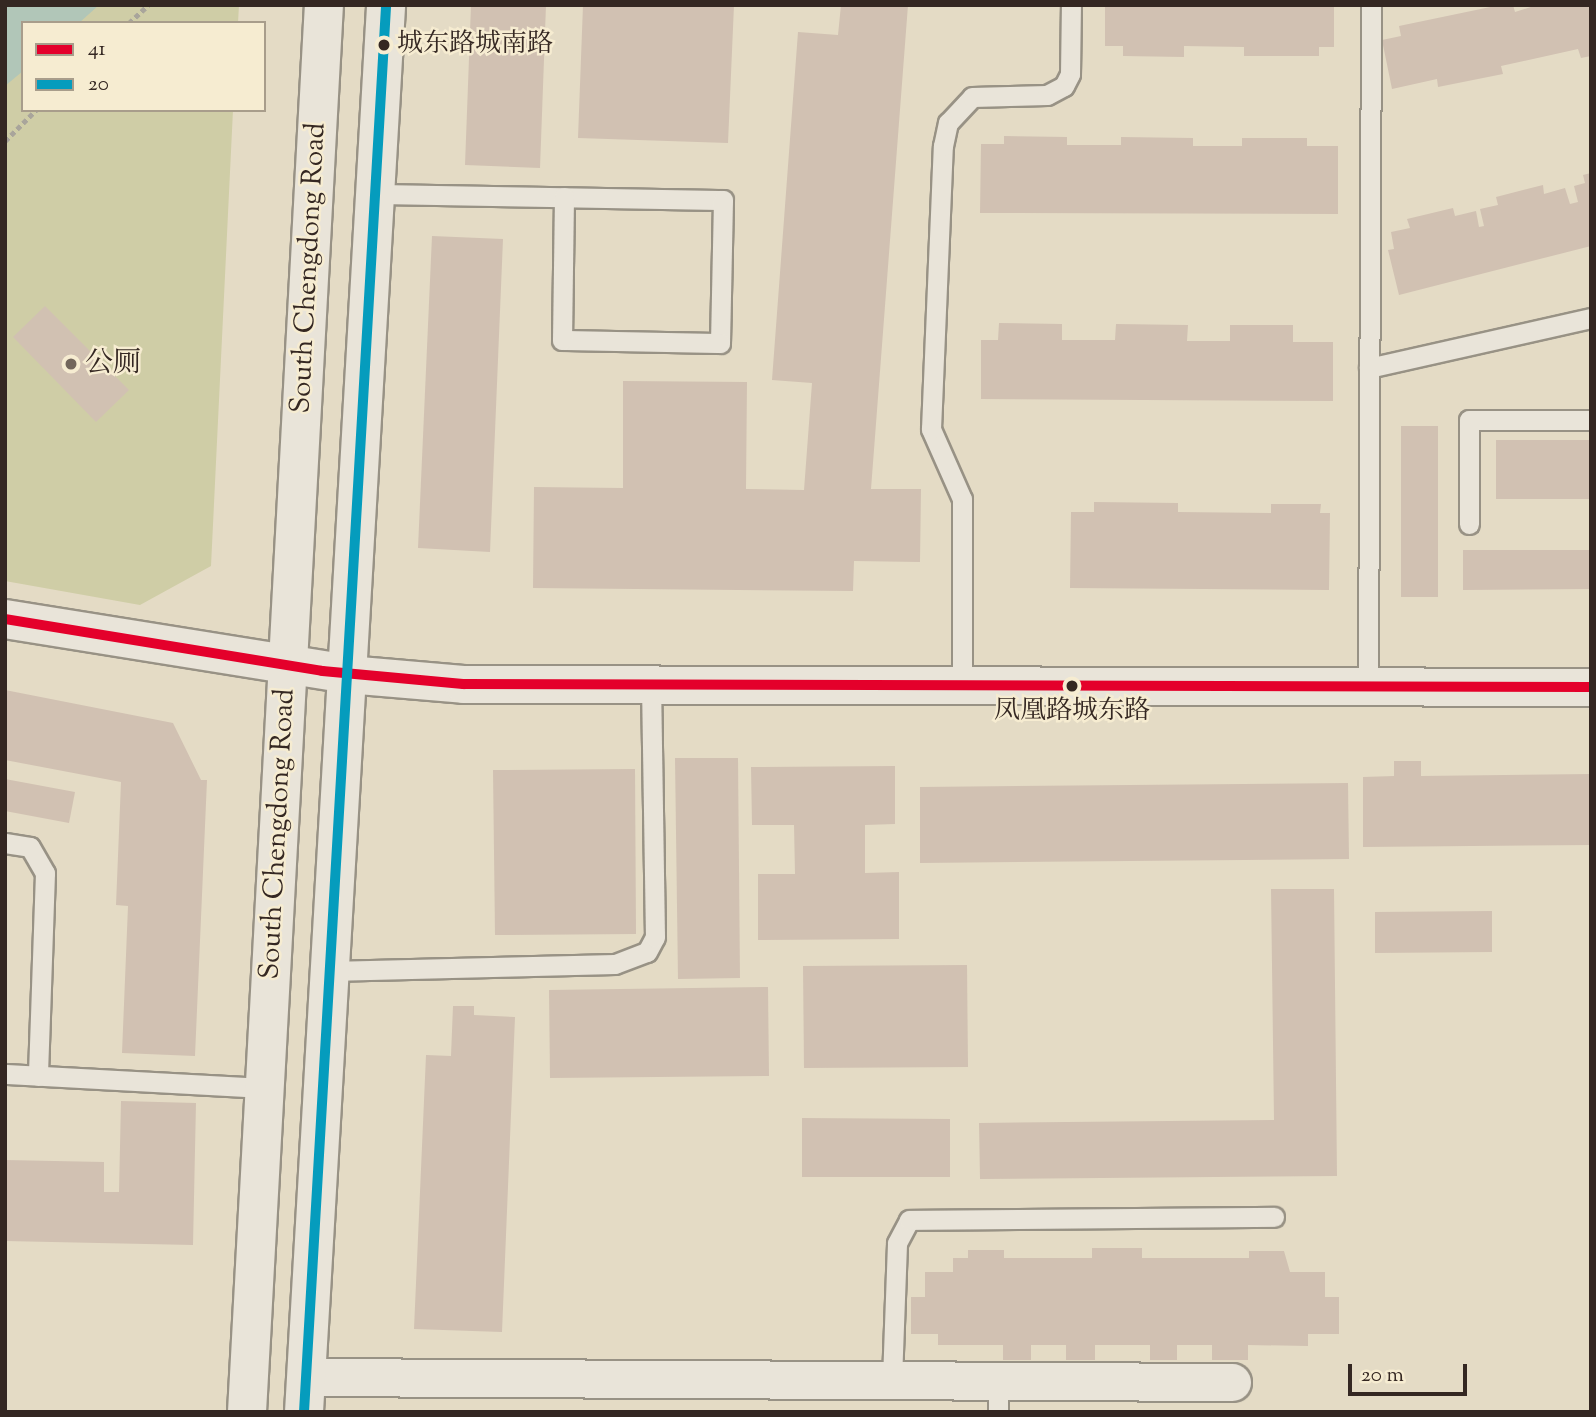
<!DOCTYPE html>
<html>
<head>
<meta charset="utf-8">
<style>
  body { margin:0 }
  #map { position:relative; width:1596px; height:1417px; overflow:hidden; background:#e4dbc5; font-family:"Sorts Mill Goudy","Noto Serif SC",serif }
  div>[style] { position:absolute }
  .green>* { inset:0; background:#cfcda6 }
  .water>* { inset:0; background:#b1c6b8 }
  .building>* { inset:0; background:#d1c1b2 }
  .path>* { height:4.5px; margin-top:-2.25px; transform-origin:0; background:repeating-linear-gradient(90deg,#a9a59b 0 5px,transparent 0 8.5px) }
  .roads { filter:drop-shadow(2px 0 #989285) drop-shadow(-2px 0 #989285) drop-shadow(0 2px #989285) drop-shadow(0 -2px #989285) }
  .service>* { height:19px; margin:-9.5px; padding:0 9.5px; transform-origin:9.5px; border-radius:9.5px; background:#e9e4d9 }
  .minor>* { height:37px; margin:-18.5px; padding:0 18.5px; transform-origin:18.5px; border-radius:18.5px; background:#e9e4d9 }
  .tertiary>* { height:38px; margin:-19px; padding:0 19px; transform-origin:19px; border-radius:19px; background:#e9e4d9 }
  .secondary>* { height:38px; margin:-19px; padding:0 19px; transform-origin:19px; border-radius:19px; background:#e9e4d9 }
  .bus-1>* { height:10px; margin:-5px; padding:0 5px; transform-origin:5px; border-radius:5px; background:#e4002b }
  .bus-2>* { height:10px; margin:-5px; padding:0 5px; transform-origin:5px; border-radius:5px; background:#059cbd }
  .dots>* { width:19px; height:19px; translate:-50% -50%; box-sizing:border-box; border:4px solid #f6ecd1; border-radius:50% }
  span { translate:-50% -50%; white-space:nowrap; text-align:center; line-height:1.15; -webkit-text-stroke:5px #f6ecd1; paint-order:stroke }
  .bus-label { font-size:26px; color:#342722 }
  .left { translate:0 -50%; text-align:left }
  .street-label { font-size:28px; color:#342722 }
  .poi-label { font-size:28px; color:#342722 }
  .frame { position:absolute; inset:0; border:7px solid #342722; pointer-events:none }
  .legend { position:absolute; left:21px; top:21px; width:245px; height:91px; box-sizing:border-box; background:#f6ecd1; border:2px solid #a89d8b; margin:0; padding:9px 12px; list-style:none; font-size:21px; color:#342722 }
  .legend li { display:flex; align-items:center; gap:14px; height:35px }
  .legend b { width:35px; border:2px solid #a89d8b }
  .scale { position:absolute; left:1348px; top:1364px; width:119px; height:32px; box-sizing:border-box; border:4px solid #342722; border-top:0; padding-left:9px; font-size:21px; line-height:24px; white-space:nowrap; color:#342722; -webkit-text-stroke:5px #f6ecd1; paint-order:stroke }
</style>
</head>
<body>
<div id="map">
  <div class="green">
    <i style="clip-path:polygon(5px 5px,239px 5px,238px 23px,23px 23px,23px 110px,233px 110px,211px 566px,140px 605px,5px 581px)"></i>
  </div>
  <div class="water">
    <i style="clip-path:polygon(5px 5px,99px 5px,79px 23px,23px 23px,23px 71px,5px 86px)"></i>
  </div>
  <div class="building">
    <i style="clip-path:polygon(471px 5px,546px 5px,540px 168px,465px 165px)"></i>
    <i style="clip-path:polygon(583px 5px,734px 5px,728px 143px,578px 138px)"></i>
    <i style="clip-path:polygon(841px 5px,908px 5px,871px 489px,921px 489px,920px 562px,854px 561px,853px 591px,533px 588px,534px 487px,623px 488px,623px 381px,747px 382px,746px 489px,804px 490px,812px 383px,772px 380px,798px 32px,838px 35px)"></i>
    <i style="clip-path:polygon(1105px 5px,1334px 5px,1334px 47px,1319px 47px,1319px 56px,1244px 56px,1244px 47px,1184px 46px,1184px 57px,1123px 56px,1123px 46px,1105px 46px)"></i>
    <i style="clip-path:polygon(1500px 5px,1513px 5px,1515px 12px,1537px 5px,1591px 5px,1591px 56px,1581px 58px,1578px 49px,1501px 66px,1503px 74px,1438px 87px,1437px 79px,1392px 89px,1382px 40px,1401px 36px,1399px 26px)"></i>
    <i style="clip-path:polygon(1004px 136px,1067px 137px,1067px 145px,1121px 145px,1121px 137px,1193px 138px,1193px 146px,1242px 146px,1242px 138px,1307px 138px,1307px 146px,1338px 146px,1338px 214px,980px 213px,981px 144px,1004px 144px)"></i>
    <i style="clip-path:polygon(1591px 173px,1591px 246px,1399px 295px,1388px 250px,1394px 249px,1391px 232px,1410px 228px,1407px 219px,1453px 208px,1455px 216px,1476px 211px,1479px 227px,1484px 226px,1480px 209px,1498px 205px,1496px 197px,1543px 185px,1544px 194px,1565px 188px,1570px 204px,1578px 202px,1574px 186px,1585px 183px,1583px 175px)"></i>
    <i style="clip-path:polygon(432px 236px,503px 239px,490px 552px,418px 548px)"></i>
    <i style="clip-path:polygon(45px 306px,129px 390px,96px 422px,13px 337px)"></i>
    <i style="clip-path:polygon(999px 323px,1062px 324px,1062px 340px,1115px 340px,1116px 324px,1188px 325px,1187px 341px,1230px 341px,1230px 325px,1293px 325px,1293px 342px,1333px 342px,1333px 401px,981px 399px,981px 340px,998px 340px)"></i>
    <i style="clip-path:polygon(1401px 426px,1438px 426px,1438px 597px,1401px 597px)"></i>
    <i style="clip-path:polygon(1496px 440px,1591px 440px,1591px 499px,1496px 499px)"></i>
    <i style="clip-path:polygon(1094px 502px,1178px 503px,1178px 512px,1271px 513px,1271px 504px,1321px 504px,1320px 513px,1330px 513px,1329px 590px,1070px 588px,1071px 512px,1094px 512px)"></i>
    <i style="clip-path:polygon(1463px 550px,1591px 550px,1591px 589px,1463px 590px)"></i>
    <i style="clip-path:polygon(5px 690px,173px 723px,201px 780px,207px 780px,195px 1056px,122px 1053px,128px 906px,116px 905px,121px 782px,5px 760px)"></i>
    <i style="clip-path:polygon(675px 758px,738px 758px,740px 978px,678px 979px)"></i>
    <i style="clip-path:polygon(1394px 761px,1421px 761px,1421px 776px,1591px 774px,1591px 845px,1363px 847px,1363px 777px,1394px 776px)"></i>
    <i style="clip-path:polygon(895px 766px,895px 824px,865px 825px,865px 873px,899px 872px,899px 939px,758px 940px,758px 874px,795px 874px,794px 825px,752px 825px,751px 767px)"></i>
    <i style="clip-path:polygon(635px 769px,636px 934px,495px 935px,493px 770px)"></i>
    <i style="clip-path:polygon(5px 779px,75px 792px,69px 823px,5px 811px)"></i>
    <i style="clip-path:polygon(1348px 783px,1349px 859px,920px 863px,920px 787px)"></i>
    <i style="clip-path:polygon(1271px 889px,1334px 889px,1337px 1176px,980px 1179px,979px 1123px,1274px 1120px)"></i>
    <i style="clip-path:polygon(1492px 911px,1492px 952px,1375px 953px,1375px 912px)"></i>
    <i style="clip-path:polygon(967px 965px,968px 1067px,804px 1068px,803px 966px)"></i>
    <i style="clip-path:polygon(768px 987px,769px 1076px,550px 1078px,549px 990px)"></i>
    <i style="clip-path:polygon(453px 1006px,474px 1006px,474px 1015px,515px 1017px,502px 1332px,414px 1329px,426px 1055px,451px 1056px)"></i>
    <i style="clip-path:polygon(121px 1101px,196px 1103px,193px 1245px,5px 1241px,5px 1160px,104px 1162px,104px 1192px,119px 1192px)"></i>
    <i style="clip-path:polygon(802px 1118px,950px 1119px,950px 1177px,802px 1177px)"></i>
    <i style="clip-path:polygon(1092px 1248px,1142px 1248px,1142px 1258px,1249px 1258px,1249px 1251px,1284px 1251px,1290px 1272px,1325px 1272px,1325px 1297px,1339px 1297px,1339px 1334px,1308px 1334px,1308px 1346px,1248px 1345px,1248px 1360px,1212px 1360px,1212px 1345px,1177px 1345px,1177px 1360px,1150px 1360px,1150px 1345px,1095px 1345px,1095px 1360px,1066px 1360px,1066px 1345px,1031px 1345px,1031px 1360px,1003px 1360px,1003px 1345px,938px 1345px,938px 1334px,911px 1334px,911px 1297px,925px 1297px,925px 1272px,953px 1272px,953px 1258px,968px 1258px,968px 1250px,1004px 1250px,1004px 1258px,1092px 1258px)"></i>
  </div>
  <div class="path">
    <i style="left:129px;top:23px;width:26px;rotate:-43deg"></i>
    <i style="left:5px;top:141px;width:44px;rotate:-45deg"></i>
  </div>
  <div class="roads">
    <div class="service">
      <i style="left:375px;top:194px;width:348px;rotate:1deg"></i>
      <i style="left:723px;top:200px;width:143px;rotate:91.2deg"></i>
      <i style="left:720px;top:343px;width:158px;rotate:-178.9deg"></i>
      <i style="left:562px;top:340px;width:143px;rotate:-89.2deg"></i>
      <i style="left:1369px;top:368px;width:228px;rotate:-12.7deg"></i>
      <i style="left:1469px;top:524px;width:104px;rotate:-90deg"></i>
      <i style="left:1469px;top:420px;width:122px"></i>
      <i style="left:962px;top:685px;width:186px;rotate:-90deg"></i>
      <i style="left:962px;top:499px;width:77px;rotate:-113.9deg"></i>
      <i style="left:931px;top:429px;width:283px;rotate:-87.6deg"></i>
      <i style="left:943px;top:146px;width:24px;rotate:-78deg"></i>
      <i style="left:948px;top:123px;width:35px;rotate:-47deg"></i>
      <i style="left:972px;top:97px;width:75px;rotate:-1.5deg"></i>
      <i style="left:1047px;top:95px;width:19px;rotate:-28deg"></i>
      <i style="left:1064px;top:86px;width:13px;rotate:-63deg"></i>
      <i style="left:1070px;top:74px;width:69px;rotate:-89.2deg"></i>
      <i style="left:1368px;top:686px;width:681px;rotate:-89.75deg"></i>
      <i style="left:5px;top:843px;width:25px;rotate:9deg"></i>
      <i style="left:30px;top:847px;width:30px;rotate:60deg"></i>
      <i style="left:45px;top:873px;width:203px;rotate:92deg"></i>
      <i style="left:329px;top:971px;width:286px;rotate:-1.4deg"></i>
      <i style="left:615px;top:964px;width:34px;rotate:-21deg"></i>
      <i style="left:647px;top:952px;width:17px;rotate:-62deg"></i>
      <i style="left:655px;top:937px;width:252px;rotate:-90.9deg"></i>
      <i style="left:5px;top:1074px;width:259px;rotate:3.1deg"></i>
      <i style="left:892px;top:1380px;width:137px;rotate:-87.9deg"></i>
      <i style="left:897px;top:1243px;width:26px;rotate:-62deg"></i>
      <i style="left:909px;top:1220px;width:365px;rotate:-0.5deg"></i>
      <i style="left:998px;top:1381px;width:31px;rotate:90deg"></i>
    </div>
    <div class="minor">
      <i style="left:347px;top:674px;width:116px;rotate:4.9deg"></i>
      <i style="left:463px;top:684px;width:1128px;rotate:0.15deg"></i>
      <i style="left:306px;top:1377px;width:926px;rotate:0.31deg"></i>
    </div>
    <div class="tertiary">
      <i style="left:5px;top:619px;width:346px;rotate:9.1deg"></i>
    </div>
    <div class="secondary">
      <i style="left:247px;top:1412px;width:1409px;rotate:-86.87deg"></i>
      <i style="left:304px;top:1412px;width:1409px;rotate:-86.66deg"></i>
    </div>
  </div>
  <div class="bus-1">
    <i style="left:5px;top:619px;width:321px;rotate:9.3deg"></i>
    <i style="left:322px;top:671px;width:142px;rotate:5.3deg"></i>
    <i style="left:463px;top:684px;width:1128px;rotate:0.15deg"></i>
  </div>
  <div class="bus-2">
    <i style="left:304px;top:1412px;width:1409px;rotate:-86.66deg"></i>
  </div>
  <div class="dots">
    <i style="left:384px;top:45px;background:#342722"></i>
    <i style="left:71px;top:364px;background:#72665b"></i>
    <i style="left:1072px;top:686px;background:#342722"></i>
  </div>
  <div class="bus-label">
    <span class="left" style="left:397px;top:45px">城东路城南路</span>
    <span style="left:1072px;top:712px">凤凰路城东路</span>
  </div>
  <div class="street-label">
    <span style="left:309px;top:268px;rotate:-87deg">South Chengdong Road</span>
    <span style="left:278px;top:834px;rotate:-87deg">South Chengdong Road</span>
  </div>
  <div class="poi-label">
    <span class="left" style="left:85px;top:364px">公厕</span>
  </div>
  <div class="frame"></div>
  <ul class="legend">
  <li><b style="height:9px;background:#e4002b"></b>41</li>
  <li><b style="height:9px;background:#059cbd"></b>20</li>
  </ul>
  <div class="scale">20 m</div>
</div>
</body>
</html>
